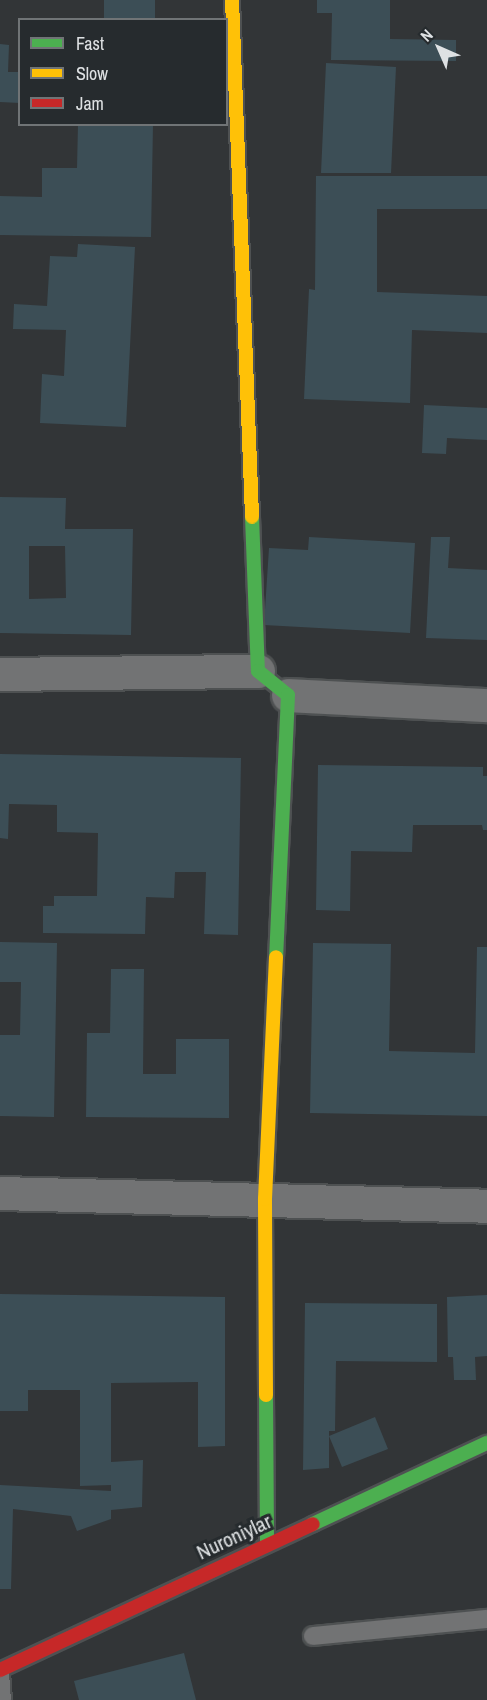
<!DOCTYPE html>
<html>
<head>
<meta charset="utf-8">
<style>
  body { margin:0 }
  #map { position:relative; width:487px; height:1700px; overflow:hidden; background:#323537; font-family:"Archivo Narrow",sans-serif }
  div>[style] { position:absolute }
  .building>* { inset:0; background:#3c4e56 }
  .roads { filter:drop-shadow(2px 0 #4e5152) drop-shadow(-2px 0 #4e5152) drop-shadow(0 2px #4e5152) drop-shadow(0 -2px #4e5152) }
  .lane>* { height:18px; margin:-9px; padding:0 9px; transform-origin:9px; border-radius:9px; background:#727374 }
  .street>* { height:33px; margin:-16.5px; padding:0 16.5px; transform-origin:16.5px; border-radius:16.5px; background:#727374 }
  .fast>* { height:14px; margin:-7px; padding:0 7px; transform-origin:7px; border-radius:7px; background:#4caf50 }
  .slow>* { height:14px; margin:-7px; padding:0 7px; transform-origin:7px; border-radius:7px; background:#ffc107 }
  .jam>* { height:14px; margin:-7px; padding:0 7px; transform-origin:7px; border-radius:7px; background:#c62828 }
  span { translate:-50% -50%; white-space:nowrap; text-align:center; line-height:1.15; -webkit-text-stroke:6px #262b2e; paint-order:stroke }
  .street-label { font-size:21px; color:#dee1e3 }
  .legend { position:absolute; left:18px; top:18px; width:210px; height:108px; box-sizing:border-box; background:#262b2e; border:2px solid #707476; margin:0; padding:8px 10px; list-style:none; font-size:18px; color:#dee1e3 }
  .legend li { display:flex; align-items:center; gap:12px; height:30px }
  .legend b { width:30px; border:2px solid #707476 }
  .north { position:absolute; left:409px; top:18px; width:60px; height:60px; -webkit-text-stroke:4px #262b2e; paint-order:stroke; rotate:315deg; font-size:16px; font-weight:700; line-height:24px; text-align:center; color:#dee1e3 }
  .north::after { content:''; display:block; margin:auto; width:21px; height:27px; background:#dee1e3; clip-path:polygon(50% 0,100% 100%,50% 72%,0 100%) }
</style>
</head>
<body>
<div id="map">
  <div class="building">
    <i style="clip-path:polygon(104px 0,155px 0,155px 20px,104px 20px)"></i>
    <i style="clip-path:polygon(317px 0,390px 0,390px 39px,456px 40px,456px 61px,331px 60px,332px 13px,317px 13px)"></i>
    <i style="clip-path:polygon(0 44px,9px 45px,8px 72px,20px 72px,20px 103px,0 102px)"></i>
    <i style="clip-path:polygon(326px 63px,396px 67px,391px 173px,321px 173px)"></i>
    <i style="clip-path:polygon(78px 124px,153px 124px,151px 237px,0 235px,0 196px,42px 197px,42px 168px,77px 168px)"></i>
    <i style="clip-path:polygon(316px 176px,487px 176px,487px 209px,377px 209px,377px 292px,487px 296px,487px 333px,412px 330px,410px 403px,304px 399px,309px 289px,315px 290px)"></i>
    <i style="clip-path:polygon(78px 244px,135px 247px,126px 427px,40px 423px,42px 374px,64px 376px,66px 330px,13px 329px,14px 304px,47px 306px,50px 256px,77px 257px)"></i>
    <i style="clip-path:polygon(424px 405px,487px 408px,487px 440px,447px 438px,446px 454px,422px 453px)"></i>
    <i style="clip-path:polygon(evenodd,0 497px,66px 498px,65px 529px,133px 529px,131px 635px,0 633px,0 497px,29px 546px,65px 546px,66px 598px,29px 599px,29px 546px)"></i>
    <i style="clip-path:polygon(309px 537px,415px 543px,410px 633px,264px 625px,269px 548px,308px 550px)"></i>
    <i style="clip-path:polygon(431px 537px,450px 537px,448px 568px,487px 570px,487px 640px,426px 638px)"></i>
    <i style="clip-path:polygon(0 754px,241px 758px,238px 935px,204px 934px,206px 872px,175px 872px,174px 898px,146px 897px,145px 934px,43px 933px,43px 906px,54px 906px,54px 896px,97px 896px,98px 833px,57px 832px,57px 805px,9px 804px,8px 839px,0 838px)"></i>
    <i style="clip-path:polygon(318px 765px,483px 767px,483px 776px,487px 776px,487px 830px,483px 830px,482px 825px,413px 825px,412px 852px,351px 851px,350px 911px,316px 910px)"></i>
    <i style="clip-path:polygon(0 942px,57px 943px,54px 1117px,0 1116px,0 1035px,20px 1035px,21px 982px,0 982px)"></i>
    <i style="clip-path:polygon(313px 943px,391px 944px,389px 1051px,475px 1053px,477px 947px,487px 947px,487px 1116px,310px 1113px)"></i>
    <i style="clip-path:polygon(111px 969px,144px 969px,143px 1074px,176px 1074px,176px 1039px,229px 1039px,229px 1118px,86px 1117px,87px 1033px,110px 1033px)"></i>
    <i style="clip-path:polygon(0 1294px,225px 1297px,225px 1446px,198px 1447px,198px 1382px,111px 1383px,111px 1462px,143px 1460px,142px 1507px,111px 1510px,111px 1519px,77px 1531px,71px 1516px,13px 1509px,11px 1589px,0 1589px,0 1485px,111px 1491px,111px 1485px,80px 1486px,80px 1390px,28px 1390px,28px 1411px,0 1411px)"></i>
    <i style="clip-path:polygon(487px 1295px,487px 1356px,475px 1357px,476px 1380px,454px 1380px,453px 1357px,448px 1357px,447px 1297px)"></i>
    <i style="clip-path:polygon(305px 1303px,437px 1304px,437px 1362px,336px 1361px,335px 1431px,329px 1431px,329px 1468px,303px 1470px)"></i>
    <i style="clip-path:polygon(375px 1417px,388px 1449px,342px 1467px,329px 1436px)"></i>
    <i style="clip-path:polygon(184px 1653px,196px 1700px,79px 1700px,74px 1681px)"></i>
  </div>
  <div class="roads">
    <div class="lane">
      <i style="left:313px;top:1636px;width:175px;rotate:-5.6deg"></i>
      <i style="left:0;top:1673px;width:27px;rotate:86deg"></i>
    </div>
    <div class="street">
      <i style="left:0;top:674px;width:258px;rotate:-0.7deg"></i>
      <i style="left:288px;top:695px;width:199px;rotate:2.9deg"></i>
      <i style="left:0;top:1193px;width:487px;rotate:1.5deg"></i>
    </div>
    <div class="fast">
      <i style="left:252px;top:517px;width:154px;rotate:87.8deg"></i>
      <i style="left:258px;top:671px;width:38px;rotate:39deg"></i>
      <i style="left:288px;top:695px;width:262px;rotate:92.6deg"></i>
      <i style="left:266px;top:1395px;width:150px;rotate:89.6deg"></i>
      <i style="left:313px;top:1524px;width:192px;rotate:-25deg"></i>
    </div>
    <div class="slow">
      <i style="left:232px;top:0;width:517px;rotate:87.78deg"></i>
      <i style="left:266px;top:1395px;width:196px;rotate:-90.3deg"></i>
      <i style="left:265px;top:1199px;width:242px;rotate:-87.4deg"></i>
    </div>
    <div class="jam">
      <i style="left:0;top:1670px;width:345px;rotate:-25deg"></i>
    </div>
  </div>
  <div class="street-label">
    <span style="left:234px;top:1537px;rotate:-25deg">Nuroniylar</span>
  </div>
  <ul class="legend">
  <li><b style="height:8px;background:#4caf50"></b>Fast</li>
  <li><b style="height:8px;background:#ffc107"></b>Slow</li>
  <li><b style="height:8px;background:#c62828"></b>Jam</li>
  </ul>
  <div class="north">N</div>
</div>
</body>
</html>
